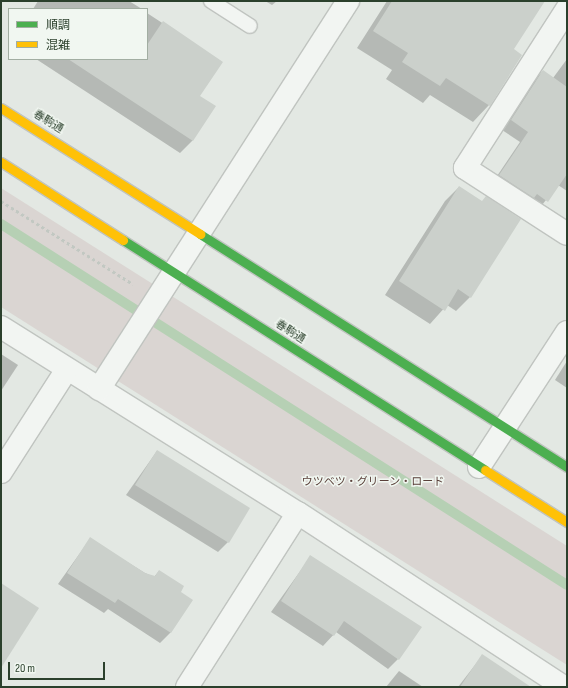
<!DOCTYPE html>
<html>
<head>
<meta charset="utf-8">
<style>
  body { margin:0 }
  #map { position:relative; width:568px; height:688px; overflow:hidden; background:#e3e8e3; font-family:"Sofia Sans Condensed","Noto Sans JP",sans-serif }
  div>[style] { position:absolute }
  .green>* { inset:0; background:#dad5d2 }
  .shadow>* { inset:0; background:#0003 }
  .stream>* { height:10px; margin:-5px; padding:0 5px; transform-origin:5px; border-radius:5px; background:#b6d0b4 }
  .building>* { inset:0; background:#cbd0cb }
  .path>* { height:2.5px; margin-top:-1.25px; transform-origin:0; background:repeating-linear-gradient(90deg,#c2c8c2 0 3px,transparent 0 6px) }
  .roads { filter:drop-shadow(1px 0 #c0c4c0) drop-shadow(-1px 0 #c0c4c0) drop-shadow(0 1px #c0c4c0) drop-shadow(0 -1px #c0c4c0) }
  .lane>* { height:14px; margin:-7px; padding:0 7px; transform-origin:7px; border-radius:7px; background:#f2f5f2 }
  .street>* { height:22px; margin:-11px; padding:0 11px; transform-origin:11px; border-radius:11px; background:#f2f5f2 }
  .fast>* { height:9px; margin:-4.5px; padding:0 4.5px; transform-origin:4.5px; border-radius:4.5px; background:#4caf50 }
  .slow>* { height:9px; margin:-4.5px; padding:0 4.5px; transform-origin:4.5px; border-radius:4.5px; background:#ffc107 }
  span { translate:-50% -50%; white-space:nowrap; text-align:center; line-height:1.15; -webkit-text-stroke:3px #f1f7f1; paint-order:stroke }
  .street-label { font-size:11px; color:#2b402c }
  .park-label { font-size:11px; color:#5a403a }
  .frame { position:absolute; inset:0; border:2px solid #2b402c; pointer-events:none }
  .legend { position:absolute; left:8px; top:8px; width:140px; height:52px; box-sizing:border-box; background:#f1f7f1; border:1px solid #a2aea2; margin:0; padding:5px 7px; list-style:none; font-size:12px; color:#2b402c }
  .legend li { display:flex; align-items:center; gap:8px; height:20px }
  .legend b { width:20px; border:1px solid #a2aea2 }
  .scale { position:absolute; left:8px; top:662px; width:97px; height:18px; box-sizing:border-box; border:2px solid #2b402c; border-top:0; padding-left:5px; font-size:12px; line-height:14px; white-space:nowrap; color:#2b402c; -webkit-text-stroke:3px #f1f7f1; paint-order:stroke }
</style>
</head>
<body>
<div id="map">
  <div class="green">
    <i style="clip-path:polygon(1px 188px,567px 546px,567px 665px,1px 307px)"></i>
  </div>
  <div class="shadow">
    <i style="clip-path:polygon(38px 1px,129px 1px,142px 9px,33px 9px)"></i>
    <i style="clip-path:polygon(265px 1px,277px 1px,272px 5px)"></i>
    <i style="clip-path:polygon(387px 1px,544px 1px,512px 49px,489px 105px,473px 122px,430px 95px,423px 103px,386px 79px,392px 70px,357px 48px)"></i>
    <i style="clip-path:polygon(147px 13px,222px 62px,198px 96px,193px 140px,180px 153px,36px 59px,147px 59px)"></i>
    <i style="clip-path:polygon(567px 59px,567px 191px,558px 185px,538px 210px,491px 185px,520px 142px,502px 130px,534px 80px,543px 71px,553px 78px)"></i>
    <i style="clip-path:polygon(459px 187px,482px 202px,470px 297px,456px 311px,447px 305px,430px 324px,385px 295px,445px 201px)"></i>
    <i style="clip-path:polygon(1px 354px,18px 365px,1px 391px)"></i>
    <i style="clip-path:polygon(567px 361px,567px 388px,555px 380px)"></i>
    <i style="clip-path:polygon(157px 451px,228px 542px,218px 552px,126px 495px)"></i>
    <i style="clip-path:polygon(90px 539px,145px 573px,154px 577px,159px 571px,180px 592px,171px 632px,160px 643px,108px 609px,104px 613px,58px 584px)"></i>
    <i style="clip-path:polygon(311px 556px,398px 659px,388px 669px,336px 632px,323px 646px,271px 612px)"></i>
    <i style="clip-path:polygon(482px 656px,529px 687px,458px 687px)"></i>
    <i style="clip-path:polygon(399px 671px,423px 687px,386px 687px)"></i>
  </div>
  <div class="stream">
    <i style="left:1px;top:224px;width:671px;rotate:32.53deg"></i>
  </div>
  <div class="building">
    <i style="clip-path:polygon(392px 1px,545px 1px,514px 49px,522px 55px,490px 106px,446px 78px,440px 86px,402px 62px,408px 53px,373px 31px)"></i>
    <i style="clip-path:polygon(163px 21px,223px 62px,200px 96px,216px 106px,193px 141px,68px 59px,147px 59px,147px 45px)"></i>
    <i style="clip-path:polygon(543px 70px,567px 87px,567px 174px,548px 202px,537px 194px,534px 198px,499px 175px,528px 132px,511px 120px)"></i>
    <i style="clip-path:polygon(459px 186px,482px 201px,486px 196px,521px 219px,471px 298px,458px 289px,445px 311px,399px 281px)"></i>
    <i style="clip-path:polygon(157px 450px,250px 508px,229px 543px,135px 485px)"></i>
    <i style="clip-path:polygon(90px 537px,145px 573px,155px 576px,159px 570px,184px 586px,181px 592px,193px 600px,171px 633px,118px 599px,115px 603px,67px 573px)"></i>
    <i style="clip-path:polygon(310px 555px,422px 627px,399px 660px,344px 621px,334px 636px,281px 601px)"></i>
    <i style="clip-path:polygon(1px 583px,39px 608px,1px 668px)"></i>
    <i style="clip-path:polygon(482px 654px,531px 687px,460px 687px)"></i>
  </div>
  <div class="path">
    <i style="left:1px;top:201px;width:156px;rotate:32.2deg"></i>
  </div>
  <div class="roads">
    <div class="lane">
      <i style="left:211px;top:1px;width:46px;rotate:32.7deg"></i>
    </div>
    <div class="street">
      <i style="left:567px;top:9px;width:189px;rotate:122.7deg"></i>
      <i style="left:465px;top:168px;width:121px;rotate:32.9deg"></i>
      <i style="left:1px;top:327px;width:350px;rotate:32.1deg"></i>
      <i style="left:298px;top:513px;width:318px;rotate:33.2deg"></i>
      <i style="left:99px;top:389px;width:461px;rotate:-57.3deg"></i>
      <i style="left:479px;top:467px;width:161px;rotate:-56.9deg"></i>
      <i style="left:1px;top:472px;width:122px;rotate:-57.3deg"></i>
      <i style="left:187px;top:687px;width:206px;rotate:-57.5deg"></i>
    </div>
    <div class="fast">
      <i style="left:200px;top:234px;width:435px;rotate:32.4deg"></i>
      <i style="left:123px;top:240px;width:429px;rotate:32.4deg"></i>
    </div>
    <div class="slow">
      <i style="left:1px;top:108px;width:236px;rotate:32.3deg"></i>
      <i style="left:1px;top:162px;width:145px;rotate:32.6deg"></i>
      <i style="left:485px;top:470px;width:97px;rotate:32.4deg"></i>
    </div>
  </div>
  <div class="street-label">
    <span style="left:48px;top:122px;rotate:32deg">春駒通</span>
    <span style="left:290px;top:332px;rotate:33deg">春駒通</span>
  </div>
  <div class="park-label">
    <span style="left:373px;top:482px">ウツベツ・グリーン・ロード</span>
  </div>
  <div class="frame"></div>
  <ul class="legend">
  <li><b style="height:5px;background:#4caf50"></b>順調</li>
  <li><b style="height:5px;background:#ffc107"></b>混雑</li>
  </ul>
  <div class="scale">20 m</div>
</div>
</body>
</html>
